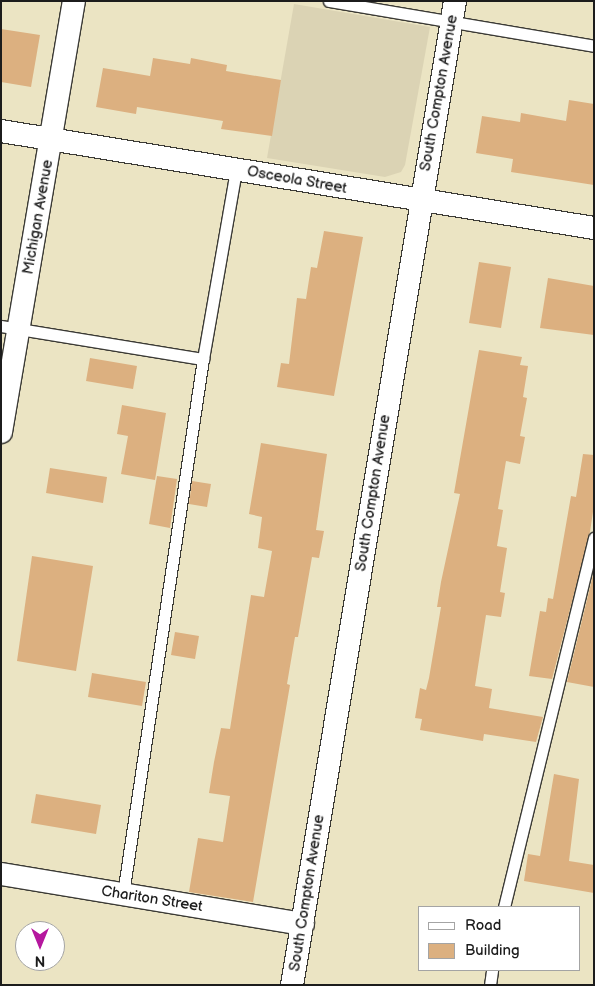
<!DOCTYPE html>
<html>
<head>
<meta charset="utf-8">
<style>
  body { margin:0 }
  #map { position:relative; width:595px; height:986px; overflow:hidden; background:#ebe4c3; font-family:"Balsamiq Sans",sans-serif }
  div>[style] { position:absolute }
  .built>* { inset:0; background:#dbd3b4 }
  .building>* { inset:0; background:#dcb080 }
  .roads { filter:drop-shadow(1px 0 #3b3a35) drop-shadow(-1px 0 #3b3a35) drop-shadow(0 1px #3b3a35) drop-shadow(0 -1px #3b3a35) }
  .lane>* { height:11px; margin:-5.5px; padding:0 5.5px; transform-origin:5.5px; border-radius:5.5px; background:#fff }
  .street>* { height:22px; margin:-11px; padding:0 11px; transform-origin:11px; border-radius:11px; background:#fff }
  span { translate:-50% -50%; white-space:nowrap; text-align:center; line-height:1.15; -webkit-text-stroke:4px #fff; paint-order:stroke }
  .street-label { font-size:15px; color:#1c1c1c }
  .frame { position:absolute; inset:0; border:2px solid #1c1c1c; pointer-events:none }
  .legend { position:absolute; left:418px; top:906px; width:162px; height:65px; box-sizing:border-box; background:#fff; border:1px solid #a4a4a4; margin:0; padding:6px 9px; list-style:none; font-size:15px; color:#1c1c1c }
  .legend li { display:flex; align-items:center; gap:10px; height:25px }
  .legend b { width:25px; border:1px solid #a4a4a4 }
  .north { position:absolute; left:15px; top:921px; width:50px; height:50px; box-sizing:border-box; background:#fff; border:1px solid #a4a4a4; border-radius:50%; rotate:180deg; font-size:14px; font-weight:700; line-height:20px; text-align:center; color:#1c1c1c }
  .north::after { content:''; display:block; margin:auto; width:18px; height:22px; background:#b5179e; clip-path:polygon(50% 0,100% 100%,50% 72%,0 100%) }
</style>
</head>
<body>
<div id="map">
  <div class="built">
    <i style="clip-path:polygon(294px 4px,430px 27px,405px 165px,401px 172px,385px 177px,267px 158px)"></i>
  </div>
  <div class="building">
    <i style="clip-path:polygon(1px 29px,40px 35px,31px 87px,1px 82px)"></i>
    <i style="clip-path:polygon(153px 58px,190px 64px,191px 58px,227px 65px,226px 71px,281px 80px,272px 136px,221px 129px,223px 121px,137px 107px,136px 114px,96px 107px,103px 68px,150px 76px)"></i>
    <i style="clip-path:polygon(569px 100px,594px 104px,594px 185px,511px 172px,513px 159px,476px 153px,482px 116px,520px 122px,521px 113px,566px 121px)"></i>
    <i style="clip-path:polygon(324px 231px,363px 237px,334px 396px,277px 387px,281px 363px,289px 364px,297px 298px,306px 299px,311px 267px,317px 268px)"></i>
    <i style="clip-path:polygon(479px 262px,511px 267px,501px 328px,469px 323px)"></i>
    <i style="clip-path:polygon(548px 278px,594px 286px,594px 335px,540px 328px)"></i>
    <i style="clip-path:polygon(479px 350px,522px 357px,520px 365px,528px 366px,523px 397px,527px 398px,520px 436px,525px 437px,520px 464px,506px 461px,498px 509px,503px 510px,497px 546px,507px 548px,500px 592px,505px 593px,501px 617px,486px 615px,475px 686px,492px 689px,489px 708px,543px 717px,536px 742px,484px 734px,483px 741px,420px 730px,422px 719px,415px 718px,420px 688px,426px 690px,429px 678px,441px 607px,437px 607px,441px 582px,460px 494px,454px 493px)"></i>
    <i style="clip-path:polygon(90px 358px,137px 366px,133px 389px,86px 381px)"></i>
    <i style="clip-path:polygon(122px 405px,166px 413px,155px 480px,121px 474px,128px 436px,117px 434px)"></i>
    <i style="clip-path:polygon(261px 443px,327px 454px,316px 530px,324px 531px,319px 558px,312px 557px,298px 637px,295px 637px,287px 684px,290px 685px,253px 902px,189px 892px,198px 838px,223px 842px,230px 796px,209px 793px,214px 762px,221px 728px,230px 729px,251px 595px,264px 597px,272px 551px,258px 548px,262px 517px,249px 514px)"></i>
    <i style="clip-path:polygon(583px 454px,594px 455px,594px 505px,590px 532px,552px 679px,529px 676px,540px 611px,546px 612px,548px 598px,553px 599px,571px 496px,576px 497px)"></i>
    <i style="clip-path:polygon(50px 468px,107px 477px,103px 503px,46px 493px)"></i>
    <i style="clip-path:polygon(157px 476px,177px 479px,170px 528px,149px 524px)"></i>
    <i style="clip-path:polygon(192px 481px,211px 484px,207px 507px,189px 504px)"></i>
    <i style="clip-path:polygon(32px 556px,93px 566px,76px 671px,17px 661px)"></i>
    <i style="clip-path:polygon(594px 571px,594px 687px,567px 682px)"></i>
    <i style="clip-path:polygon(175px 632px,199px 636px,195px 659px,171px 655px)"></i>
    <i style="clip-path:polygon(92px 673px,146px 682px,142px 706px,88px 697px)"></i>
    <i style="clip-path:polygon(554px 774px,579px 779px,569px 861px,594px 865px,594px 893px,524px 881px,528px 854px,540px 856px)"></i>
    <i style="clip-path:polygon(36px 794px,101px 805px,96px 834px,31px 823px)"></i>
  </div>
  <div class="roads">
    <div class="lane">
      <i style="left:329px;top:1px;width:269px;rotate:9.6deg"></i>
      <i style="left:1px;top:326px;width:205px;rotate:9.3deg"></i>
      <i style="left:123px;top:894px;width:541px;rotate:-81.5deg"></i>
      <i style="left:203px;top:359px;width:193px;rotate:-80.1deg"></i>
      <i style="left:504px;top:907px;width:380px;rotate:-76.3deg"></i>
      <i style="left:490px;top:985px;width:15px;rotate:-82deg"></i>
    </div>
    <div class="street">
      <i style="left:1px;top:131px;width:601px;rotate:9.29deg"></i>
      <i style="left:1px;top:432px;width:437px;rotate:-80.4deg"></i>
      <i style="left:1px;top:874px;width:306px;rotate:9.4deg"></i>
      <i style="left:292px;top:985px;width:997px;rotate:-80.59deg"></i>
    </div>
  </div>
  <div class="street-label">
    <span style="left:439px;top:93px;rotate:-80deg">South Compton Avenue</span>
    <span style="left:297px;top:180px;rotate:10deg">Osceola Street</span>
    <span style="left:38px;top:217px;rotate:-80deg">Michigan Avenue</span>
    <span style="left:373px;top:493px;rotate:-81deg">South Compton Avenue</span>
    <span style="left:307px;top:893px;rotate:-81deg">South Compton Avenue</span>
    <span style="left:152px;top:899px;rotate:9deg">Chariton Street</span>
  </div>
  <div class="frame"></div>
  <ul class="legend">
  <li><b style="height:6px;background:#fff"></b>Road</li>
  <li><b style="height:14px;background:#dcb080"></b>Building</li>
  </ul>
  <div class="north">N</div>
</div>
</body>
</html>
